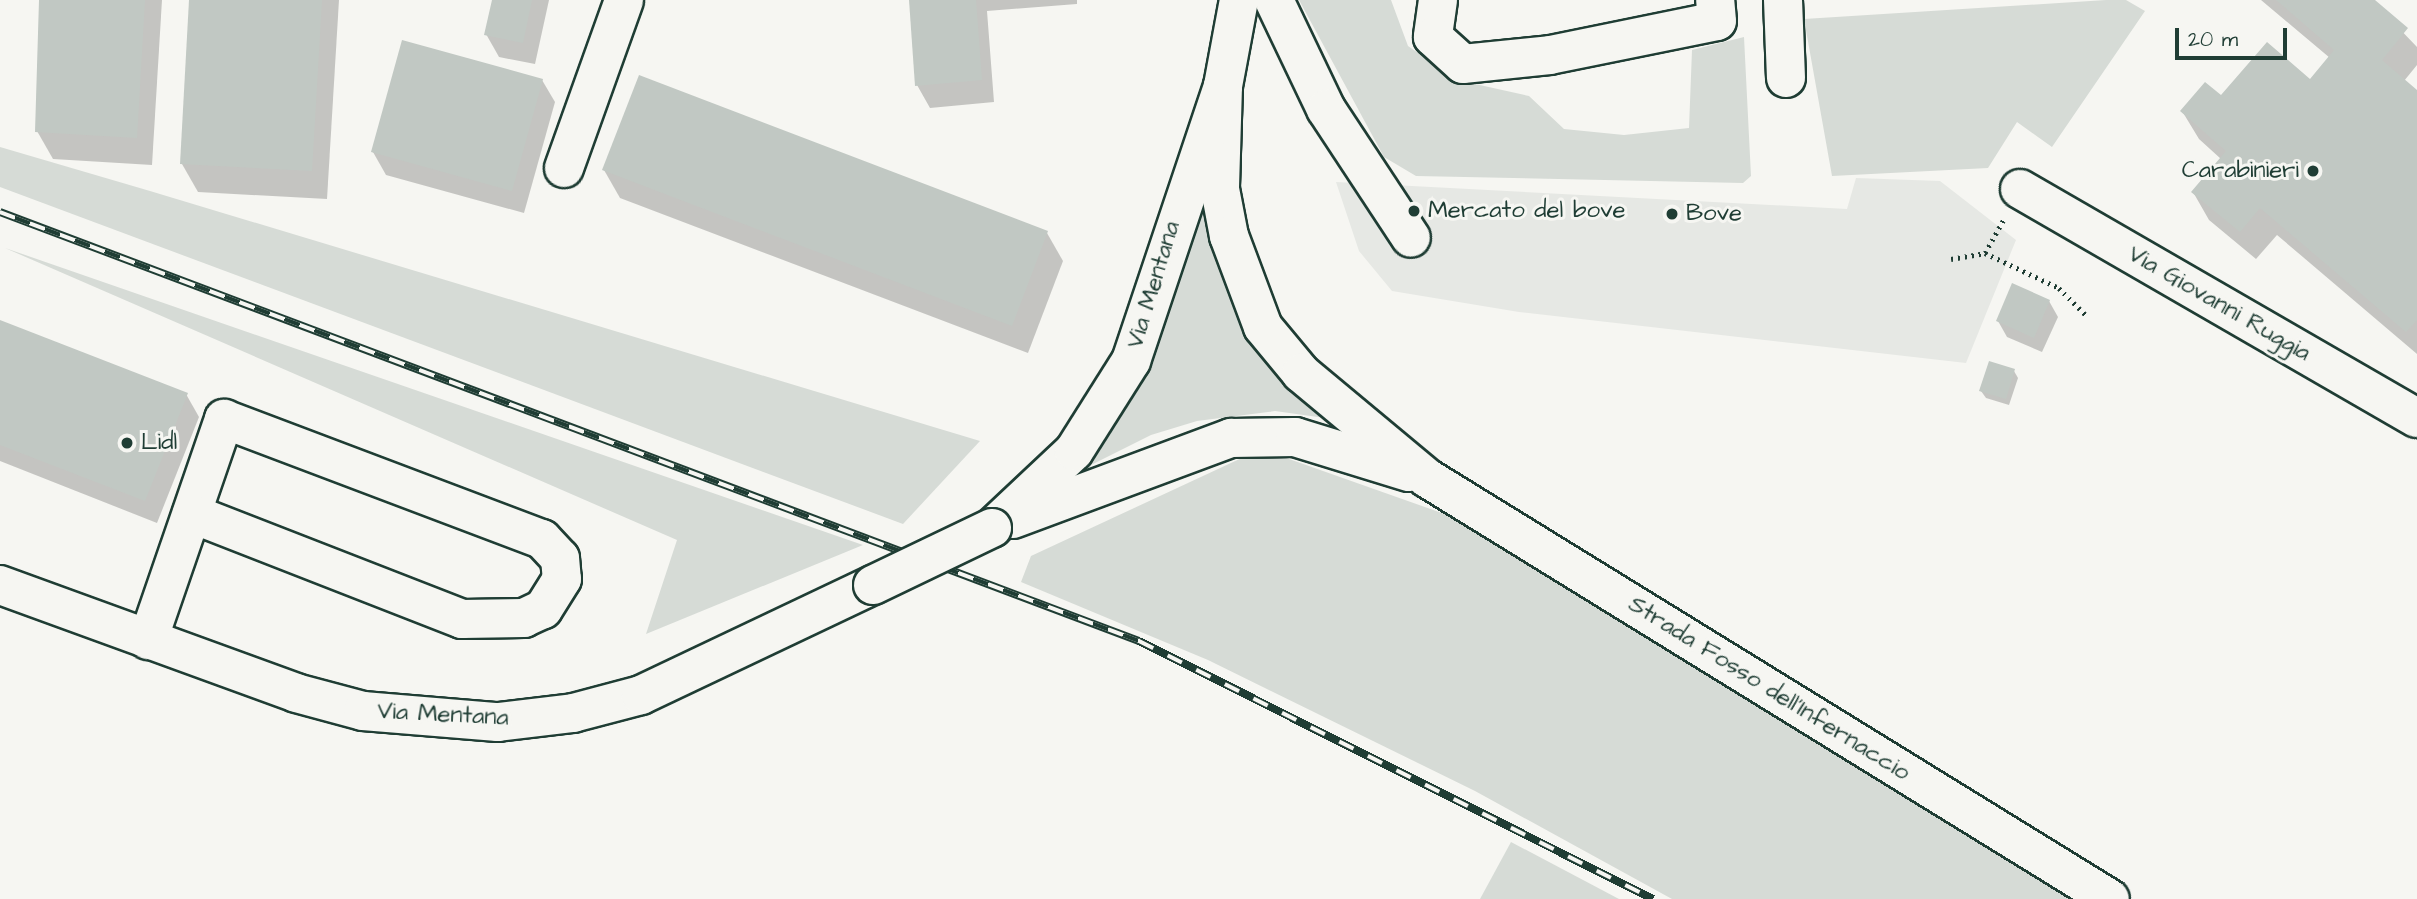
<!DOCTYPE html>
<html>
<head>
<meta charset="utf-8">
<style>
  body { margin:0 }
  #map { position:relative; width:2417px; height:899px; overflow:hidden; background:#f6f6f2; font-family:"Architects Daughter",sans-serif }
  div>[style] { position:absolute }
  .built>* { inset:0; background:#e6e8e4 }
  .green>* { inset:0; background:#d6dbd6 }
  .shadow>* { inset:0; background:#0003 }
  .building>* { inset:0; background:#c1c8c3 }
  .path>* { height:4.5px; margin-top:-2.25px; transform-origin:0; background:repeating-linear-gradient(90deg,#1f3d34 0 2px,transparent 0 7px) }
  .roads { filter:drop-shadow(2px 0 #1f3d34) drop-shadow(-2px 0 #1f3d34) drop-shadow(0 2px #1f3d34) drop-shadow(0 -2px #1f3d34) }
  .minor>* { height:38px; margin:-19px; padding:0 19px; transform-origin:19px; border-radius:19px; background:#f6f6f2 }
  .major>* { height:38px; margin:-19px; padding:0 19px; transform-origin:19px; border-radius:19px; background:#f6f6f2 }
  .rail>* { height:8px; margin-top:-4px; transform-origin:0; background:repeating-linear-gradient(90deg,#f6f6f2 0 16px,#1f3d34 0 32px); box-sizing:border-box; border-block:2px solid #1f3d34 }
  .bridges { filter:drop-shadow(2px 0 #1f3d34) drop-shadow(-2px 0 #1f3d34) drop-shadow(0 2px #1f3d34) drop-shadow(0 -2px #1f3d34) }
  .major-bridge>* { height:38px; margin:-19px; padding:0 19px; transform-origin:19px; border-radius:19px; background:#f6f6f2 }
  .dots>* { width:19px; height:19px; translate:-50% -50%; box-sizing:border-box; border:4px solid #f6f6f2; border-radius:50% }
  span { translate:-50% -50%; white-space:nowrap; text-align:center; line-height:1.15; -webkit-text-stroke:6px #f6f6f2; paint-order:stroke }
  .poi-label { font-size:24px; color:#1f3d34 }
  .right { translate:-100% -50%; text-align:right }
  .left { translate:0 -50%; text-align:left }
  .street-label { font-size:24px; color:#1f3d34 }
  .scale { position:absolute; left:2175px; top:28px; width:112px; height:32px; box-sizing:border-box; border:4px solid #1f3d34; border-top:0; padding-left:9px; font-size:21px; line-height:24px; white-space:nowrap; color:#1f3d34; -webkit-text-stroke:5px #f6f6f2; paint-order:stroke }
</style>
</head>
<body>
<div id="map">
  <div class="built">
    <i style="clip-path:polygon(1856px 178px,1940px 181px,2016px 240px,1966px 363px,1519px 312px,1392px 291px,1359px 251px,1336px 182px,1847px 209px)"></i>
  </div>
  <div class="green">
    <i style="clip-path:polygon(1299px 0,1391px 0,1408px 46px,1457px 80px,1529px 96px,1564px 129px,1624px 135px,1689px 128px,1692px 50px,1744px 37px,1751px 176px,1743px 183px,1416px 176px,1384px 157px)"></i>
    <i style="clip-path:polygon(2106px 0,2126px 0,2145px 11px,2052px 147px,2017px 122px,1988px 168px,1832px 176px,1804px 19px)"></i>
    <i style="clip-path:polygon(0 147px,150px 191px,980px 441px,903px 524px,0 187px)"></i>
    <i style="clip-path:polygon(1203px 172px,1208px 224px,1234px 310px,1269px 366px,1325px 418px,1275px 411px,1197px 421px,1151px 435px,1069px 476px,1104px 443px,1138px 387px)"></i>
    <i style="clip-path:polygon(5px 248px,863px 545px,646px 634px,677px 540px)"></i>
    <i style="clip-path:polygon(1261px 449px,1487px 529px,2094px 899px,1672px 899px,1475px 791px,1208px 660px,1021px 582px,1031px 556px)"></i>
    <i style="clip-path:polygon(1511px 842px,1619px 899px,1480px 899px)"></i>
  </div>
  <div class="shadow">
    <i style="clip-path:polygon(41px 0,162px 0,152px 165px,53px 159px,37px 131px)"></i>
    <i style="clip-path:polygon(191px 0,339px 0,327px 199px,198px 192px,182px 164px)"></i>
    <i style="clip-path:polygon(493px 0,549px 0,535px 64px,499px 57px,486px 34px)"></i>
    <i style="clip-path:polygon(911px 0,1077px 0,1077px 4px,987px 11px,994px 102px,930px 108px,917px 85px)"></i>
    <i style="clip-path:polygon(2261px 0,2372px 0,2417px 47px,2417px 65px,2404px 81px,2417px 92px,2417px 354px,2277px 235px,2256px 259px,2209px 220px,2193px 192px,2221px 159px,2199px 139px,2182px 111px,2310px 81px,2330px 58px)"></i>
    <i style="clip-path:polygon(542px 80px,555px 102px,524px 213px,386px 175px,373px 152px)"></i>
    <i style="clip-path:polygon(604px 170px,1047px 233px,1063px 261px,1028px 353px,620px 198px)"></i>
    <i style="clip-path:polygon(2049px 301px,2058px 317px,2042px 352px,2007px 337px,1998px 321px)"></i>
    <i style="clip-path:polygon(0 322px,186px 394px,199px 417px,157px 523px,0 461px)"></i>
    <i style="clip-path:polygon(2014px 371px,2018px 378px,2009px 405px,1986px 398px,1981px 391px)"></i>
  </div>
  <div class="building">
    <i style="clip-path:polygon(39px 0,145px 0,137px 138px,35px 132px)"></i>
    <i style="clip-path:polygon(189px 0,322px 0,312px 171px,180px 164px)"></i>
    <i style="clip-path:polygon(492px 0,532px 0,523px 43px,484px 35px)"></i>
    <i style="clip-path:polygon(909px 0,976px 0,982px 80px,915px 86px)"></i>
    <i style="clip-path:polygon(2276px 0,2375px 0,2408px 28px,2382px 60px,2417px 90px,2417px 320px,2406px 332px,2260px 208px,2240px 232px,2191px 192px,2226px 151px,2180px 111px,2205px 82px,2221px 95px,2267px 42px,2310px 79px,2334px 50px)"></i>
    <i style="clip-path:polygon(402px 40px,543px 79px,512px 191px,371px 152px)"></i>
    <i style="clip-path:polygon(639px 75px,1048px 231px,1012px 326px,602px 170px)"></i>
    <i style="clip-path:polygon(2012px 283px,2050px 300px,2034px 338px,1996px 321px)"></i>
    <i style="clip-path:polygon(0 320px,188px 393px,145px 501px,0 445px)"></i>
    <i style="clip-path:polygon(1989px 361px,2015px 369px,2006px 399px,1979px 391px)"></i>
  </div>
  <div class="path">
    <i style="left:1985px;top:253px;width:38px;rotate:-61deg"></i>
    <i style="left:1951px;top:259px;width:35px;rotate:-10deg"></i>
    <i style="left:1985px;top:253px;width:82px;rotate:25.3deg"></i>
    <i style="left:2059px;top:288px;width:40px;rotate:45deg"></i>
  </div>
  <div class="roads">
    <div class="minor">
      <i style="left:1274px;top:0;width:121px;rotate:64.5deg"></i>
      <i style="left:1326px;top:109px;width:154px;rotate:56.6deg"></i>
      <i style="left:1438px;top:0;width:37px;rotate:98deg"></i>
      <i style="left:1433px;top:37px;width:40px;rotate:42deg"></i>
      <i style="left:1463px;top:64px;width:87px;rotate:-5.9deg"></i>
      <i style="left:1550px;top:55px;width:170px;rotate:-11.5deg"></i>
      <i style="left:1717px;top:21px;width:21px;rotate:-95deg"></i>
      <i style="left:1783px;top:0;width:78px;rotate:87.8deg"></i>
      <i style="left:564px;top:168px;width:178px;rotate:-70.3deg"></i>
      <i style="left:2020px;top:189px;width:458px;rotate:30deg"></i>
      <i style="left:148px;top:640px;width:234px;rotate:-71deg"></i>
      <i style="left:224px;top:419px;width:340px;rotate:20.7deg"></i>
      <i style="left:542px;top:539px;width:26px;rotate:47deg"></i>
      <i style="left:560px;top:558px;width:21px;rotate:85deg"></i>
      <i style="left:562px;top:579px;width:36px;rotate:122deg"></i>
      <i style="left:543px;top:609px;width:21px;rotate:155deg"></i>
      <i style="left:524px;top:618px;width:62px;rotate:179.1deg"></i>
      <i style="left:462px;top:619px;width:290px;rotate:-158.7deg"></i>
    </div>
    <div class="major">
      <i style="left:1223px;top:86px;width:103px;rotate:91.7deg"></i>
      <i style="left:1220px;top:189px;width:48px;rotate:79.2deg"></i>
      <i style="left:1229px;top:236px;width:97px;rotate:69.5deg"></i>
      <i style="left:1263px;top:327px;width:60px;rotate:50.4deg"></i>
      <i style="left:1301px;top:373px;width:164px;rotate:39.8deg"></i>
      <i style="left:1427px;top:478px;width:802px;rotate:31.65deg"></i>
      <i style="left:1013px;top:519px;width:233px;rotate:-20.4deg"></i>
      <i style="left:1231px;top:438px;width:64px;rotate:-0.9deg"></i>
      <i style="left:1295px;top:437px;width:119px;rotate:17.1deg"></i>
      <i style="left:992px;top:528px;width:112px;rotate:-43.2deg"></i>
      <i style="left:1074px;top:451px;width:107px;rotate:-57.7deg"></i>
      <i style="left:1131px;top:361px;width:290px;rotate:-71.5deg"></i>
      <i style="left:1223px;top:86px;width:87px;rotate:-79.5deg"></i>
      <i style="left:0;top:585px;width:315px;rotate:20deg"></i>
      <i style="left:296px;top:693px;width:69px;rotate:15deg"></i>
      <i style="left:363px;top:711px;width:135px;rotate:4.7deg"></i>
      <i style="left:498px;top:722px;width:76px;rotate:-6.8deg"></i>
      <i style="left:573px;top:713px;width:70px;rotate:-14.8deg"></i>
      <i style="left:641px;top:695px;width:257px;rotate:-25.4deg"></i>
    </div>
  </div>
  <div class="rail">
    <i style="left:0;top:212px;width:1217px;rotate:20.64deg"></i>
    <i style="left:1139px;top:641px;width:575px;rotate:26.65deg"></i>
  </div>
  <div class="bridges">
    <div class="major-bridge">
      <i style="left:873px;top:585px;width:132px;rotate:-25.6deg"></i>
    </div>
  </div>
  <div class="dots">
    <i style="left:2313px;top:171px;background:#1f3d34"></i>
    <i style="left:1414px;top:211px;background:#1f3d34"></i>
    <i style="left:1672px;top:214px;background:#1f3d34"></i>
    <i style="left:127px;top:443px;background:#1f3d34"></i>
  </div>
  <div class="poi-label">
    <span class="right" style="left:2299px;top:171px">Carabinieri</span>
    <span class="left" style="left:1428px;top:211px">Mercato del bove</span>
    <span class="left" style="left:1686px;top:214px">Bove</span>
    <span class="left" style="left:141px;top:443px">Lidl</span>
  </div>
  <div class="street-label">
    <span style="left:1154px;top:285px;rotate:-73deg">Via Mentana</span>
    <span style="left:2219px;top:304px;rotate:30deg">Via Giovanni Ruggia</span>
    <span style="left:1769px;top:689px;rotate:32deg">Strada Fosso dell'Infernaccio</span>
    <span style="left:443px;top:715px;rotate:3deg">Via Mentana</span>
  </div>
  <div class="scale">20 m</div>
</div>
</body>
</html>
